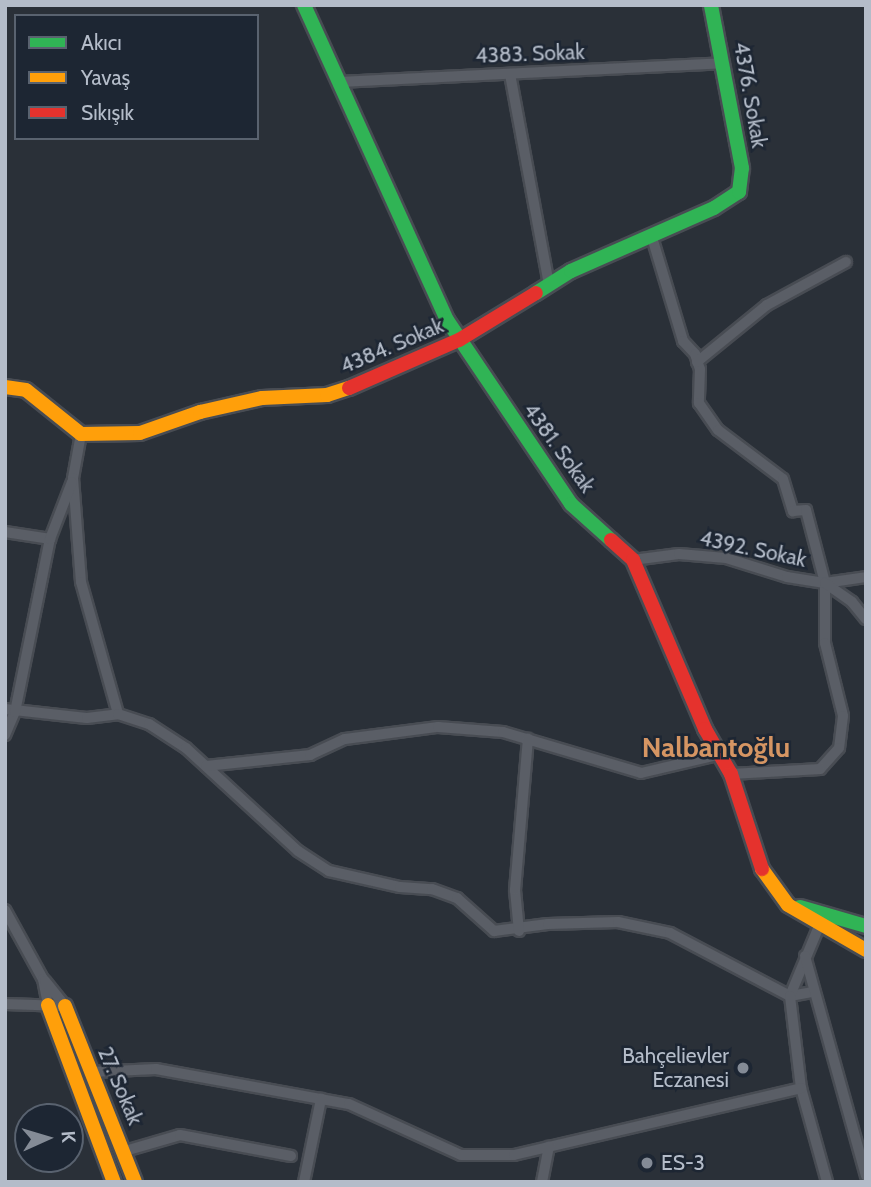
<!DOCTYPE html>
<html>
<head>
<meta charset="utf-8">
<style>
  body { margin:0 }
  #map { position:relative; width:871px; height:1187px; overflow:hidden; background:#2a3038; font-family:Cabin,sans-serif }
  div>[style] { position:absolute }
  .roads { filter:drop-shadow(2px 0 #484c53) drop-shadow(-2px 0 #484c53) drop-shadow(0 2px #484c53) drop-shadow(0 -2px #484c53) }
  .street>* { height:10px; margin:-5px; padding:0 5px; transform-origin:5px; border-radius:5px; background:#5a5e66 }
  .fast>* { height:14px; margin:-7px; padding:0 7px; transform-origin:7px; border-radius:7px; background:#30b455 }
  .slow>* { height:14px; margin:-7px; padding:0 7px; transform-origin:7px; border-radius:7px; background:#ff9f0a }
  .jam>* { height:14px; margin:-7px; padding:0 7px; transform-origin:7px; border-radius:7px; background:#e5322d }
  .dots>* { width:19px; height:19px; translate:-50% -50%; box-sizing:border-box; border:4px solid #1d2633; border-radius:50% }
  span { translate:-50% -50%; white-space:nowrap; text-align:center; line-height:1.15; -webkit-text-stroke:5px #1d2633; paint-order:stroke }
  .street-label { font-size:21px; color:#b4bcc9 }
  .poi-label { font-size:21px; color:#b4bcc9 }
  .right { translate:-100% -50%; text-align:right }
  .left { translate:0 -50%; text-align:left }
  .district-label { font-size:28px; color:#d59563; font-weight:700 }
  .frame { position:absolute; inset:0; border:7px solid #b4bcc9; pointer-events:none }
  .legend { position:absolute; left:14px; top:14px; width:245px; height:126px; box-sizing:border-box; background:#1d2633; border:2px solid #59626f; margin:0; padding:9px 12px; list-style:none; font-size:21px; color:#b4bcc9 }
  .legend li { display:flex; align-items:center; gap:14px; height:35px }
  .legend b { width:35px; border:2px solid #59626f }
  .north { position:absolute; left:14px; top:1103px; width:70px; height:70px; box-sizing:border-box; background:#1d2633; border:2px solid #59626f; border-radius:50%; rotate:86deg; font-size:19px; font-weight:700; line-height:28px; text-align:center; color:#b4bcc9 }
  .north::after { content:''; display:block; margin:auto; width:24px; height:32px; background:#848b96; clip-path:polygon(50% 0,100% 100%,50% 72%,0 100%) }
</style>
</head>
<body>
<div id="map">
  <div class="roads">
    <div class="street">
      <i style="left:510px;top:74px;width:215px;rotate:79.5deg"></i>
      <i style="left:339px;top:82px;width:384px;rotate:-2.8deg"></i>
      <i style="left:651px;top:234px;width:112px;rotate:73.3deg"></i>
      <i style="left:683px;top:341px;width:18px;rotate:47deg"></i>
      <i style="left:695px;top:354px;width:16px;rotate:72deg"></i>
      <i style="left:700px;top:369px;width:34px;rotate:92deg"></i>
      <i style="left:699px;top:403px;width:33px;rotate:55deg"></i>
      <i style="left:718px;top:430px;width:81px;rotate:37deg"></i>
      <i style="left:783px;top:479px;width:34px;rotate:73deg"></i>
      <i style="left:793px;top:511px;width:13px;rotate:-4deg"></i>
      <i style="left:806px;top:510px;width:75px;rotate:75.4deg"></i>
      <i style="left:825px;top:583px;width:60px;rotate:90deg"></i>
      <i style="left:825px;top:643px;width:75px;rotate:76.1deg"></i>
      <i style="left:843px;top:716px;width:32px;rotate:97deg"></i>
      <i style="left:839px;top:748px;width:28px;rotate:132deg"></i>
      <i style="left:820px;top:769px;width:89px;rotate:176.8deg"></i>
      <i style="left:697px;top:362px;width:90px;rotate:-39.2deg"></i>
      <i style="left:767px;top:305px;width:90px;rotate:-28.6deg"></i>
      <i style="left:81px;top:434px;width:45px;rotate:100.3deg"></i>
      <i style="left:73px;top:478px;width:104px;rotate:85.6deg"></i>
      <i style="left:81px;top:582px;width:137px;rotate:74.3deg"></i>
      <i style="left:5px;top:532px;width:46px;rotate:8.8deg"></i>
      <i style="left:633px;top:560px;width:46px;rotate:-7.4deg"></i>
      <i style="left:679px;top:554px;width:47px;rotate:4.9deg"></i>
      <i style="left:726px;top:558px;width:64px;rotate:17.3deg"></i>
      <i style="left:787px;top:577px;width:38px;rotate:9deg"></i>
      <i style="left:825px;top:583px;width:41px;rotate:-8.3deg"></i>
      <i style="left:825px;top:583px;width:33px;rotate:35deg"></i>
      <i style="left:852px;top:602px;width:22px;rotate:51deg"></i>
      <i style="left:5px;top:709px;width:82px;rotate:6.3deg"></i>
      <i style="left:87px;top:718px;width:31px;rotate:-7deg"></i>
      <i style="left:118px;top:714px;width:33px;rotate:18deg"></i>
      <i style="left:149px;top:724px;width:44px;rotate:33deg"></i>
      <i style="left:186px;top:748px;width:152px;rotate:42.6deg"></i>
      <i style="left:298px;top:851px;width:37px;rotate:33deg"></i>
      <i style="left:329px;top:871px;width:73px;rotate:12.7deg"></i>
      <i style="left:400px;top:887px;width:32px;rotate:4deg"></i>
      <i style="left:432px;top:889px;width:27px;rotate:20deg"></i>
      <i style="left:457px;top:898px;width:50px;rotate:41.7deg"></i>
      <i style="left:494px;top:931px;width:54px;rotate:-7.4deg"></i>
      <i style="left:548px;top:924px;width:70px;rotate:-1.6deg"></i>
      <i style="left:618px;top:922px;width:53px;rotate:11.9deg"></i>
      <i style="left:670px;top:933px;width:136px;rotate:27.7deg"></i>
      <i style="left:790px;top:996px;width:22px;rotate:-10deg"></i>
      <i style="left:5px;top:735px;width:25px;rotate:-67deg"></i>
      <i style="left:15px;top:712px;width:177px;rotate:-78.6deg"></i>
      <i style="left:50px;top:539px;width:61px;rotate:-68.9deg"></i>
      <i style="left:206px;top:766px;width:105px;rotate:-6deg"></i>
      <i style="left:310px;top:755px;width:38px;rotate:-25deg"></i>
      <i style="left:345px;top:739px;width:94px;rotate:-7.4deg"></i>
      <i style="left:438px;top:727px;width:65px;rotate:4.4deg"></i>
      <i style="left:503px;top:732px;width:144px;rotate:16.5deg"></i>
      <i style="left:641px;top:773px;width:79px;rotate:-13.2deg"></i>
      <i style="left:5px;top:910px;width:79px;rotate:61.2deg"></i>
      <i style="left:43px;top:979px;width:26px;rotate:79deg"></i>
      <i style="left:822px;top:919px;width:83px;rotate:112.6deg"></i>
      <i style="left:790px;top:996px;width:93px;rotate:83.2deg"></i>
      <i style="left:801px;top:1088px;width:98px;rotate:74.5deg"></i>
      <i style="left:519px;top:931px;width:41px;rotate:-95.6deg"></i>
      <i style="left:515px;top:890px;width:152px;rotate:-85.1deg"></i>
      <i style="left:805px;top:956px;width:228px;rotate:74.5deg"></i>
      <i style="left:45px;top:981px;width:32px;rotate:51deg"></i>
      <i style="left:5px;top:1004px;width:60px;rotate:1.9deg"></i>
      <i style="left:92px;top:1072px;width:64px;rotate:-2.7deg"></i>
      <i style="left:156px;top:1069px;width:196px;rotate:10.3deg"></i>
      <i style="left:349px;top:1104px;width:123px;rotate:24.5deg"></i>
      <i style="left:461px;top:1155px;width:53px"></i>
      <i style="left:514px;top:1155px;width:295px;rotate:-13.1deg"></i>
      <i style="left:125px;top:1151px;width:57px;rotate:-16.2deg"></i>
      <i style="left:180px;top:1135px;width:113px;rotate:10.7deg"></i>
      <i style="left:304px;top:1182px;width:85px;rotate:-78.4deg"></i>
      <i style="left:542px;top:1182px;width:36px;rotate:-79deg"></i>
    </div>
    <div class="fast">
      <i style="left:304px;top:5px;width:346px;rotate:65.6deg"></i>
      <i style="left:447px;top:320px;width:222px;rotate:56deg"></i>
      <i style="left:571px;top:504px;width:54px;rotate:42deg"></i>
      <i style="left:536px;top:293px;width:41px;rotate:-32.2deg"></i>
      <i style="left:571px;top:271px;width:156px;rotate:-23.8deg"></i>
      <i style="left:714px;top:208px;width:30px;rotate:-33deg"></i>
      <i style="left:739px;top:192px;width:24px;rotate:-83deg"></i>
      <i style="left:742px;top:168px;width:166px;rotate:-100.8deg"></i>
      <i style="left:800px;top:907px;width:69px;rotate:16.1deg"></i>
    </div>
    <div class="slow">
      <i style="left:5px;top:387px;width:21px;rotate:8deg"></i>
      <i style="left:26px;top:390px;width:70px;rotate:38.7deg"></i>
      <i style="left:81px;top:434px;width:59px;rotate:-1deg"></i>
      <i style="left:140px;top:433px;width:64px;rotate:-19.3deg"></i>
      <i style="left:200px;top:412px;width:64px;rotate:-12.7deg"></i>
      <i style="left:262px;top:398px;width:65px;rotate:-2.6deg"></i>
      <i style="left:327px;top:395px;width:23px;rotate:-18deg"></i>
      <i style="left:762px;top:869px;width:44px;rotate:54.2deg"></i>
      <i style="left:788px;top:905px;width:90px;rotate:30deg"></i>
      <i style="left:48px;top:1005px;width:189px;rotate:69.6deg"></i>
      <i style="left:65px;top:1006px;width:189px;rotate:68.3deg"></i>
    </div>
    <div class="jam">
      <i style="left:349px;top:388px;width:120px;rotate:-23.6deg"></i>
      <i style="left:459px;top:340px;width:90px;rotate:-31.4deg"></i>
      <i style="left:611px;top:540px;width:30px;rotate:42deg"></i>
      <i style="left:633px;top:560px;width:184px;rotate:66.9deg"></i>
      <i style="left:705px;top:729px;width:52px;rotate:60deg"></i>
      <i style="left:731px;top:774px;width:100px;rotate:71.9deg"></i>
    </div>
  </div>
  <div class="dots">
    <i style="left:743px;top:1068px;background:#848b96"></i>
    <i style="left:647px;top:1163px;background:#848b96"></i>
  </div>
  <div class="street-label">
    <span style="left:530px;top:54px;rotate:-2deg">4383. Sokak</span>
    <span style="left:750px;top:95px;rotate:80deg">4376. Sokak</span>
    <span style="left:392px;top:346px;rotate:-23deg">4384. Sokak</span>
    <span style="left:559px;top:448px;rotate:54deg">4381. Sokak</span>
    <span style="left:753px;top:549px;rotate:12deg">4392. Sokak</span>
    <span style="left:120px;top:1086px;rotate:67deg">27. Sokak</span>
  </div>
  <div class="poi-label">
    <span class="right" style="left:729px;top:1068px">Bahçelievler<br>Eczanesi</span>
    <span class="left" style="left:661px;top:1163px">ES-3</span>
  </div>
  <div class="district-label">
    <span style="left:716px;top:747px">Nalbantoğlu</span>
  </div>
  <div class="frame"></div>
  <ul class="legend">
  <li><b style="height:9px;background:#30b455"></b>Akıcı</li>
  <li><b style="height:9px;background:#ff9f0a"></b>Yavaş</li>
  <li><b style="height:9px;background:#e5322d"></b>Sıkışık</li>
  </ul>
  <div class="north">K</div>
</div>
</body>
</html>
